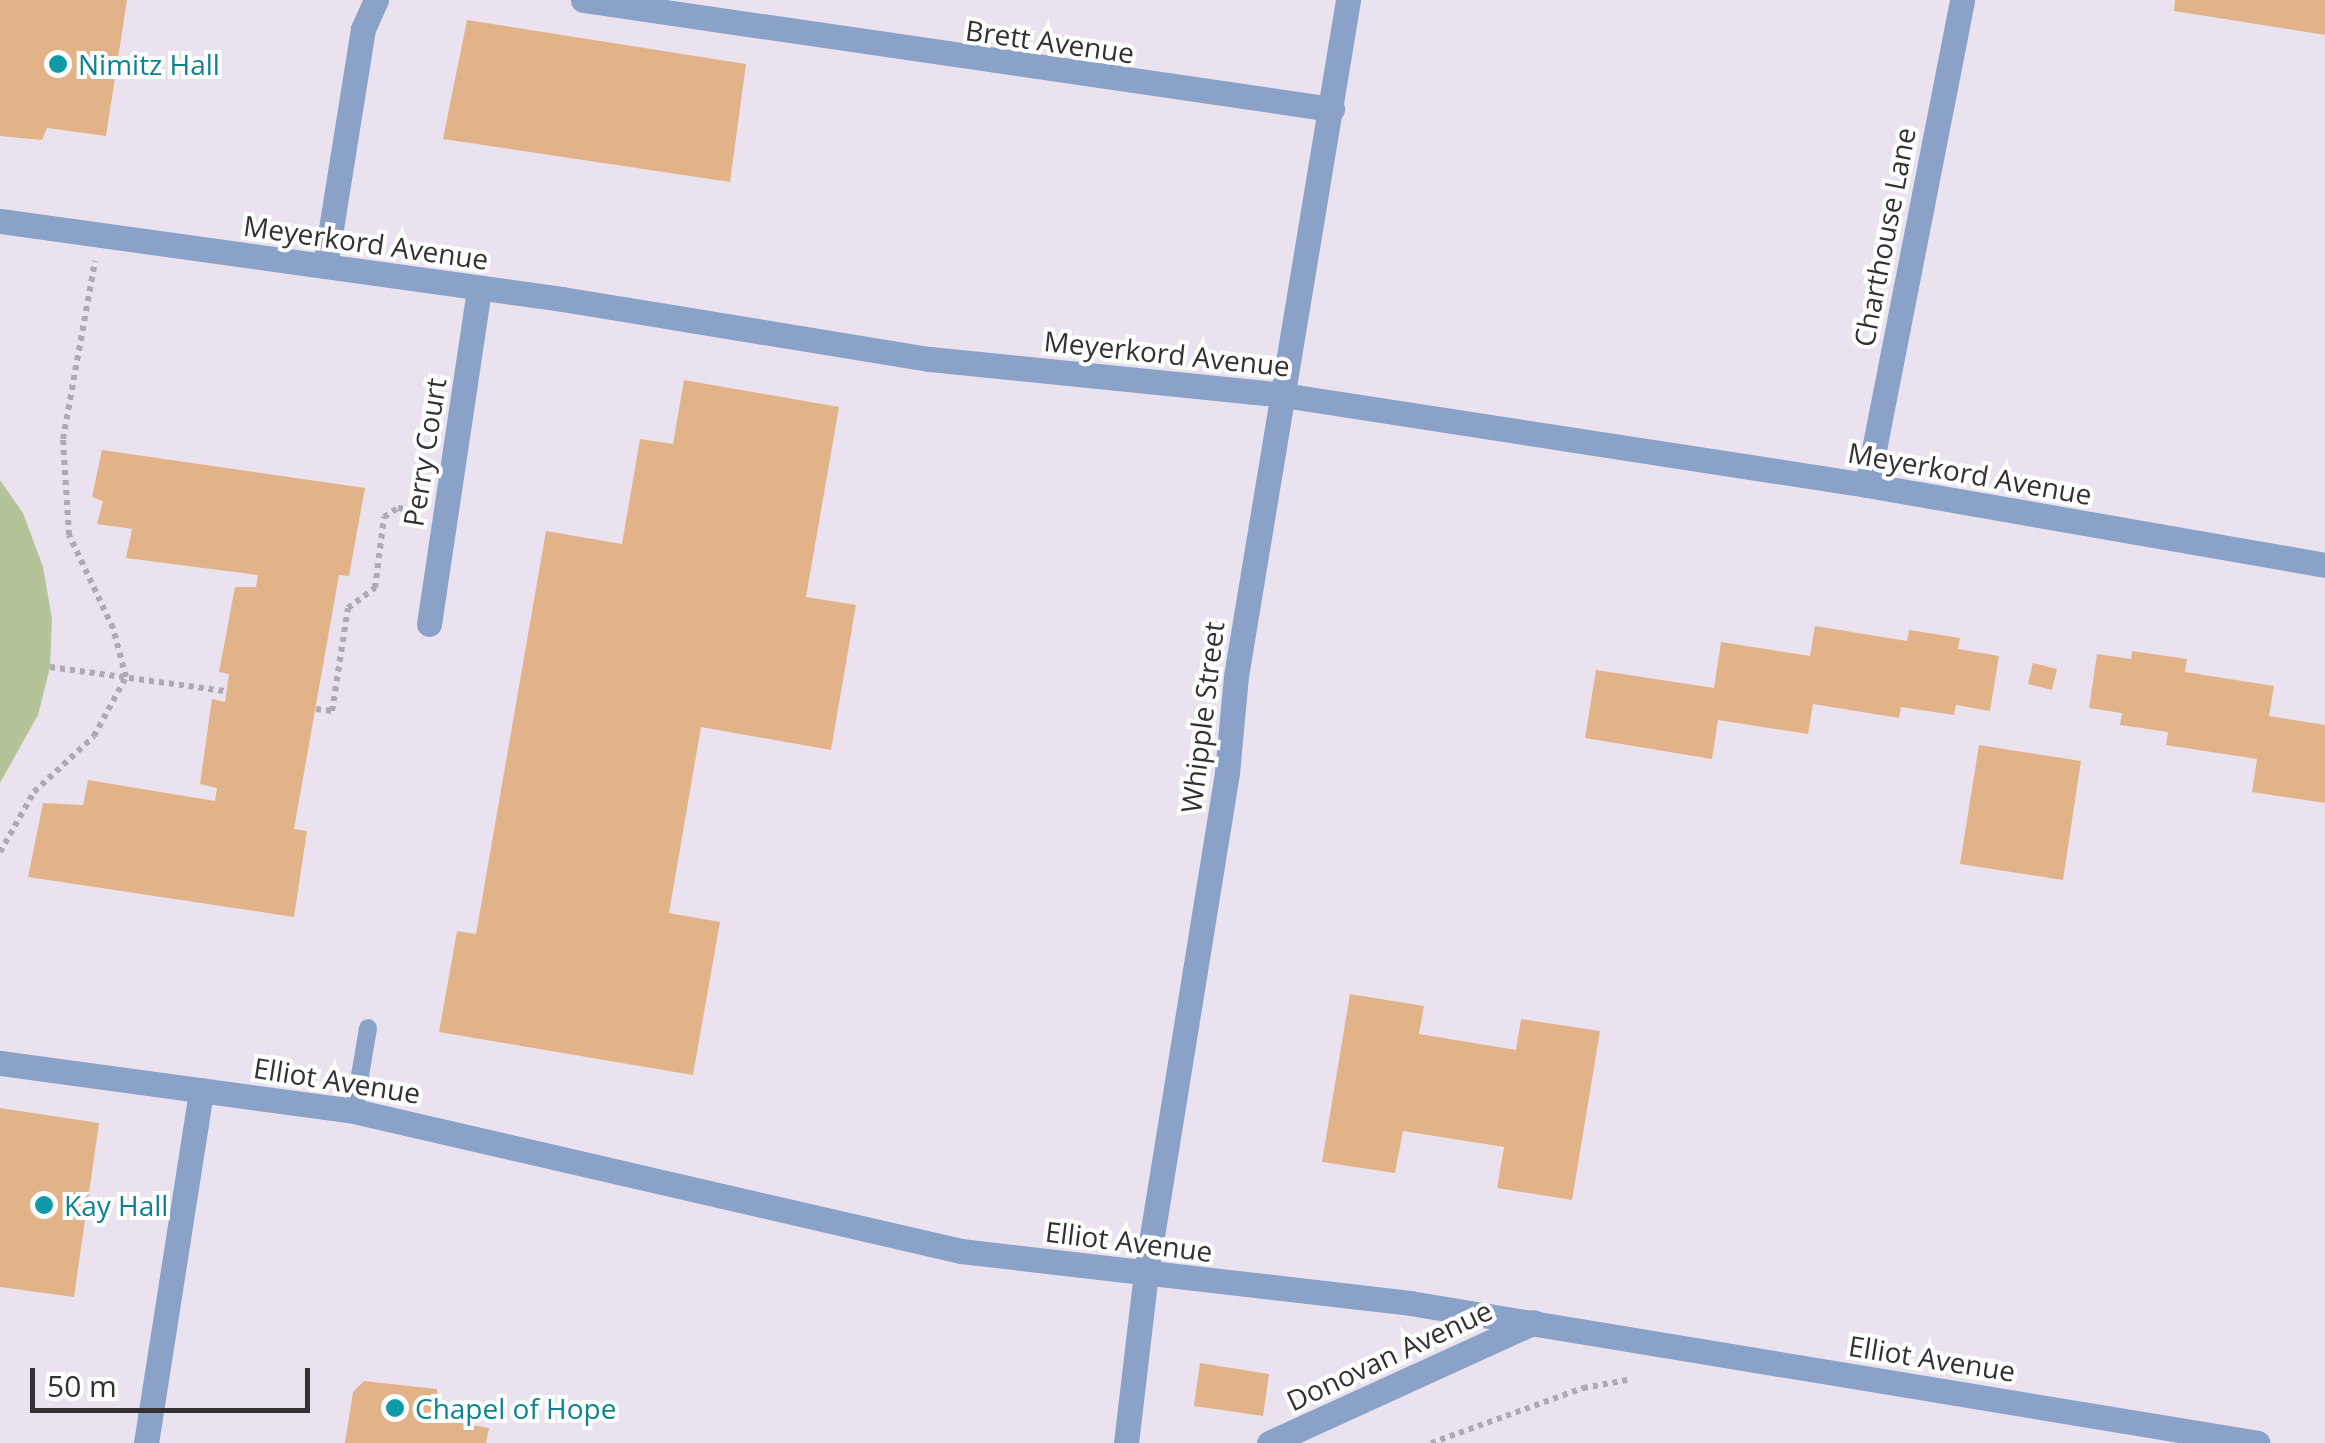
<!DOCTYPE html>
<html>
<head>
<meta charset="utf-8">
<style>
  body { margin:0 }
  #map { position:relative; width:2325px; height:1443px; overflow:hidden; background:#eae3ef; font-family:"Open Sans",sans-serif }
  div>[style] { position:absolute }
  .green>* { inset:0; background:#b5c398 }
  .building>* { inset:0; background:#e2b389 }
  .path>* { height:6px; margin-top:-3px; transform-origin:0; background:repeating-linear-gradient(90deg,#afa9b2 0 5px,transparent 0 10px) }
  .lane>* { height:18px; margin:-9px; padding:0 9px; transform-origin:9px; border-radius:9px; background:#8aa2c8 }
  .street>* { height:25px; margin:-12.5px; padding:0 12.5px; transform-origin:12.5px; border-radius:12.5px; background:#8aa2c8 }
  .dots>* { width:28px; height:28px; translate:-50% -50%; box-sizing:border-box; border:5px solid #fff; border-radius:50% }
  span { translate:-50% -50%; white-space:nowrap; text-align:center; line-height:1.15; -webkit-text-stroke:8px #fff; paint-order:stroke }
  .street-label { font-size:28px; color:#343135 }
  .culture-label { font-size:28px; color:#0d838f }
  .left { translate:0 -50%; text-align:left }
  .scale { position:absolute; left:30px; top:1368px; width:280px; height:45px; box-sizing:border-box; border:5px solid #343135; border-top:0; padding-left:12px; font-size:30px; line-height:35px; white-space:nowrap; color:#343135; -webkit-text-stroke:8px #fff; paint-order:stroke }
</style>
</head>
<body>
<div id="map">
  <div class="green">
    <i style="clip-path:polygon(0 480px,23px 513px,43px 567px,52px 619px,50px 667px,38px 715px,0 783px)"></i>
  </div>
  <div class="building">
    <i style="clip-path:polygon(0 0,127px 0,106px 136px,47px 128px,42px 140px,0 136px)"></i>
    <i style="clip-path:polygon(2175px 0,2325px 0,2325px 35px,2174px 11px)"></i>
    <i style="clip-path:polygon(467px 20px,746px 64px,730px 182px,443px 139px)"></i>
    <i style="clip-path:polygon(684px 380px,839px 407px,806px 597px,856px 605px,831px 750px,701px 727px,669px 913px,720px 922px,693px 1075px,439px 1032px,457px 931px,476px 934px,546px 531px,622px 544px,640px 439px,673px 444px)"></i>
    <i style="clip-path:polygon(102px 450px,365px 488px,349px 576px,339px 575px,294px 829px,307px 831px,294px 917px,28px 877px,43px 803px,83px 805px,88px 780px,215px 801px,217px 788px,200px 784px,212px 699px,225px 702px,229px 674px,219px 672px,235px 587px,256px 587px,258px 575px,126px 558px,132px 529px,97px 524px,103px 501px,92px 497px)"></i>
    <i style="clip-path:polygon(1815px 626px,1907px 641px,1909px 630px,1960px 638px,1958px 649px,1999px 656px,1990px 711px,1956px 705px,1954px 715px,1901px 707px,1899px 718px,1813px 704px,1808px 734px,1718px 720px,1712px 759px,1585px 738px,1596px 670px,1714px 688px,1721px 642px,1810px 656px)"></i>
    <i style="clip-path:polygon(2132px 651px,2187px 659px,2185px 672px,2274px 686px,2269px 716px,2325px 725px,2325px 803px,2252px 792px,2257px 759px,2166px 745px,2168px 732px,2120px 725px,2122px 713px,2089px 708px,2097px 654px,2131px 659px)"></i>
    <i style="clip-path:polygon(2033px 663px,2057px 669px,2052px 690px,2028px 684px)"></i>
    <i style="clip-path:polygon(1979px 745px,2081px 761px,2063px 880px,1960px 864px)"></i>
    <i style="clip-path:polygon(1350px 994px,1424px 1006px,1419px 1034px,1516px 1050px,1521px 1019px,1600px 1031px,1572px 1200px,1497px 1188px,1504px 1147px,1403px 1131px,1395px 1173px,1322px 1162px)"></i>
    <i style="clip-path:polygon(0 1108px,99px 1123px,74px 1297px,0 1287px)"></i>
    <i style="clip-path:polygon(1200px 1363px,1269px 1374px,1263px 1416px,1194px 1406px)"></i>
    <i style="clip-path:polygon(364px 1381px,437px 1389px,438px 1419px,489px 1428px,486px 1443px,345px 1443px,353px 1392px)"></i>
  </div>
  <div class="path">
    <i style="left:50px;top:667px;width:178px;rotate:7.8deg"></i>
    <i style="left:316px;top:709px;width:16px;rotate:7deg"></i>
    <i style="left:332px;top:711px;width:104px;rotate:-81.2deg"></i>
    <i style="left:348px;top:608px;width:34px;rotate:-37deg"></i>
    <i style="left:375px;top:588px;width:72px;rotate:-82.8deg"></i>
    <i style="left:384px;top:517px;width:17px;rotate:-33deg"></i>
    <i style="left:398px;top:508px;width:21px;rotate:8deg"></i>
    <i style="left:0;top:852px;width:69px;rotate:-60.5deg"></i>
    <i style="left:34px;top:792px;width:82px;rotate:-43deg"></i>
    <i style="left:94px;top:736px;width:67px;rotate:-61.5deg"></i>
    <i style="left:126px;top:677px;width:51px;rotate:-104.9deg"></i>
    <i style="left:113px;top:628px;width:103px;rotate:-115.3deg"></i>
    <i style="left:69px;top:535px;width:96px;rotate:-93.6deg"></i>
    <i style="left:63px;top:439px;width:181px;rotate:-79.8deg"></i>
    <i style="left:1431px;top:1443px;width:162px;rotate:-19.9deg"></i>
    <i style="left:1583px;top:1388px;width:45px;rotate:-10.3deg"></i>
  </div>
  <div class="lane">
    <i style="left:354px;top:1111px;width:84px;rotate:-80.4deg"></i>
  </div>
  <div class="street">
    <i style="left:583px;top:0;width:757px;rotate:8.28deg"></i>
    <i style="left:0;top:221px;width:567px;rotate:7.9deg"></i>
    <i style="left:562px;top:299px;width:373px;rotate:9.3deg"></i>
    <i style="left:930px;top:359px;width:355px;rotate:5.8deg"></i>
    <i style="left:1283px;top:395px;width:591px;rotate:8.76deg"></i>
    <i style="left:1867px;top:485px;width:465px;rotate:9.9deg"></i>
    <i style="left:325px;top:266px;width:240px;rotate:-80.9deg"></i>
    <i style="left:363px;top:29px;width:32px;rotate:-66deg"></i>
    <i style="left:1867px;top:485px;width:494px;rotate:-78.9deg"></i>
    <i style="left:429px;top:624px;width:339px;rotate:-81.5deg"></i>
    <i style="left:0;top:1063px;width:357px;rotate:7.7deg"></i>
    <i style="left:354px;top:1111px;width:623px;rotate:12.99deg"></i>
    <i style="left:961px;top:1251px;width:452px;rotate:6.6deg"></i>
    <i style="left:1410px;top:1303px;width:859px;rotate:9.37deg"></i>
    <i style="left:146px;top:1443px;width:357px;rotate:-81.1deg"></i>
    <i style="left:1126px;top:1443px;width:171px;rotate:-83.3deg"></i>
    <i style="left:1146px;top:1273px;width:507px;rotate:-80.8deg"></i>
    <i style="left:1227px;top:773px;width:97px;rotate:-84.7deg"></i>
    <i style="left:1236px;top:676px;width:685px;rotate:-80.59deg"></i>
    <i style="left:1269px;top:1443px;width:291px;rotate:-24.5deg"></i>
  </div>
  <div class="dots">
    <i style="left:58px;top:64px;background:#0f9aa8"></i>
    <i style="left:44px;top:1205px;background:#0f9aa8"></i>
    <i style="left:395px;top:1408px;background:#0f9aa8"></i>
  </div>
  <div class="street-label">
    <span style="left:1050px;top:41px;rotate:8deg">Brett Avenue</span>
    <span style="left:1884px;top:237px;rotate:-79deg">Charthouse Lane</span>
    <span style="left:366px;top:242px;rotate:8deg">Meyerkord Avenue</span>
    <span style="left:1167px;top:353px;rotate:6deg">Meyerkord Avenue</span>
    <span style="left:424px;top:452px;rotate:-81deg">Perry Court</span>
    <span style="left:1970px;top:473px;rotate:10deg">Meyerkord Avenue</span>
    <span style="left:1202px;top:717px;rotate:-83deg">Whipple Street</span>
    <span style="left:337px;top:1080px;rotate:9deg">Elliot Avenue</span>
    <span style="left:1129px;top:1241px;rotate:7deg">Elliot Avenue</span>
    <span style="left:1389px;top:1355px;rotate:-25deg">Donovan Avenue</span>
    <span style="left:1932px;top:1358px;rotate:9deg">Elliot Avenue</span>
  </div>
  <div class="culture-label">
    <span class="left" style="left:78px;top:64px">Nimitz Hall</span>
    <span class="left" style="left:64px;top:1205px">Kay Hall</span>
    <span class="left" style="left:415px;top:1408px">Chapel of Hope</span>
  </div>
  <div class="scale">50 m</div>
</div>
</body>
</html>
